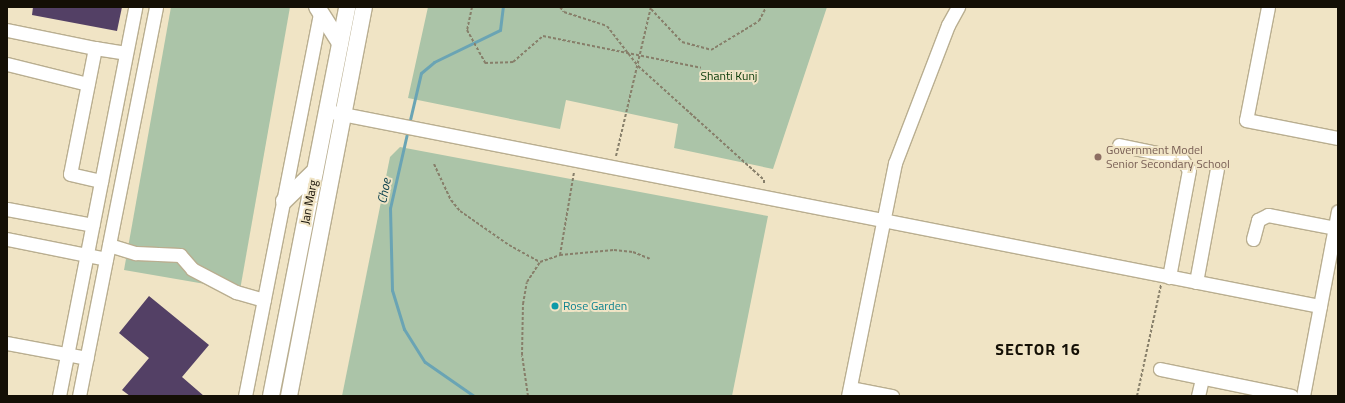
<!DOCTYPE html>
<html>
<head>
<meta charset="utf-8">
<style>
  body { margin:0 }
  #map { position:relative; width:1345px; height:403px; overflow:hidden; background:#f0e4c5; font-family:"Titillium Web",sans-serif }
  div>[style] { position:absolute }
  .green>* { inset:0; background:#abc4a8 }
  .stream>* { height:3px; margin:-1.5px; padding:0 1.5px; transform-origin:1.5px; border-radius:1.5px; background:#6aa4b4 }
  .building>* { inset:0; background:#534065 }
  .path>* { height:2px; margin-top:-1px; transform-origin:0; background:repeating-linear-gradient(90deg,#877f6a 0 3px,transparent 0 5px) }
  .roads { filter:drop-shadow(1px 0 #b9ae90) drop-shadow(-1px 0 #b9ae90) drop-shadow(0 1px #b9ae90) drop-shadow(0 -1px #b9ae90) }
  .minor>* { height:13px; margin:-6.5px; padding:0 6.5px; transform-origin:6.5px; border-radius:6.5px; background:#fff }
  .major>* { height:16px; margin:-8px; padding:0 8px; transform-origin:8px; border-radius:8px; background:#fff }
  .dots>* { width:11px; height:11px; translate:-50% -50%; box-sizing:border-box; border:2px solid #f0e4c5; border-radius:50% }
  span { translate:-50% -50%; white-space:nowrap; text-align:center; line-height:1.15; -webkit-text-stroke:4px #f0e4c5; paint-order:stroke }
  .park-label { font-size:12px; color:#033603 }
  .education-label { font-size:12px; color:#785e54 }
  .left { translate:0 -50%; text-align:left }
  .street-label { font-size:12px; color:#140f05 }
  .culture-label { font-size:12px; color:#0d838f }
  .water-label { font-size:13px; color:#0f434f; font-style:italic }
  .district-label { font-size:16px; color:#140f05; font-weight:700; letter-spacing:1px }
  .frame { position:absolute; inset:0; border:8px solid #140f05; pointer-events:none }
</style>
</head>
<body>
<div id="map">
  <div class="green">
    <i style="clip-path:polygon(171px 7px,290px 7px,240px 290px,124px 270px)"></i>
    <i style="clip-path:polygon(428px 7px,827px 7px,773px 169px,674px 148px,678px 124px,566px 100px,560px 129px,408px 98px)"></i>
    <i style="clip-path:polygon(400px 147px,768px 216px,732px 396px,342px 396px,390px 157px)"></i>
  </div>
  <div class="stream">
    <i style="left:409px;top:124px;width:52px;rotate:-76.8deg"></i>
    <i style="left:421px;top:73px;width:17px;rotate:-40deg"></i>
    <i style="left:434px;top:62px;width:73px;rotate:-25.9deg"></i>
    <i style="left:500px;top:30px;width:23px;rotate:-83deg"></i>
    <i style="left:408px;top:129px;width:81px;rotate:102.8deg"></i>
    <i style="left:390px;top:208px;width:82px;rotate:88.6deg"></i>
    <i style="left:392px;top:290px;width:41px;rotate:72.9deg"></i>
    <i style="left:404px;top:329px;width:39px;rotate:58deg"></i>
    <i style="left:425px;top:362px;width:60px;rotate:34.8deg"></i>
  </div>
  <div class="building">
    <i style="clip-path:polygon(33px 7px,122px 7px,117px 31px,32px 15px)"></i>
    <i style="clip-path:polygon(149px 296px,209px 345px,182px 377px,204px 396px,130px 396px,122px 390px,149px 358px,119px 333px)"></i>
  </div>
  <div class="path">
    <i style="left:472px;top:7px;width:24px;rotate:102deg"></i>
    <i style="left:467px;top:30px;width:38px;rotate:61deg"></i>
    <i style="left:485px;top:63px;width:28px;rotate:-2deg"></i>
    <i style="left:513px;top:62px;width:40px;rotate:-41deg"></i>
    <i style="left:543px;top:36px;width:161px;rotate:11.4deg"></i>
    <i style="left:560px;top:7px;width:6px;rotate:51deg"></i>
    <i style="left:564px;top:12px;width:45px;rotate:18deg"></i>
    <i style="left:607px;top:26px;width:51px;rotate:52.2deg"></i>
    <i style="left:638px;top:66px;width:170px;rotate:42.1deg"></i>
    <i style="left:764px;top:180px;width:5px;rotate:90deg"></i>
    <i style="left:651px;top:9px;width:45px;rotate:46.8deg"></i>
    <i style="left:682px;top:42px;width:30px;rotate:15deg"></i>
    <i style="left:711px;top:50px;width:56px;rotate:-31.1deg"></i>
    <i style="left:759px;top:21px;width:16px;rotate:-63deg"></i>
    <i style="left:616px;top:156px;width:153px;rotate:-76.8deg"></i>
    <i style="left:434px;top:164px;width:40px;rotate:65deg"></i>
    <i style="left:451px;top:200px;width:14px;rotate:51deg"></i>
    <i style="left:460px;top:211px;width:60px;rotate:34.8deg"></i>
    <i style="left:509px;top:245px;width:35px;rotate:29deg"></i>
    <i style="left:560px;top:255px;width:54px;rotate:-5.3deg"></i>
    <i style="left:614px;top:250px;width:19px;rotate:6deg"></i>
    <i style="left:633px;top:252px;width:18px;rotate:22deg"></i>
    <i style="left:528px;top:396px;width:41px;rotate:-98.3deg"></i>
    <i style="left:522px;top:355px;width:51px;rotate:-88.9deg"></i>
    <i style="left:523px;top:304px;width:22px;rotate:-80deg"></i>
    <i style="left:527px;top:282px;width:24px;rotate:-57deg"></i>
    <i style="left:540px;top:262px;width:21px;rotate:-19deg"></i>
    <i style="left:560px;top:255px;width:84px;rotate:-80.4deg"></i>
    <i style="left:1137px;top:396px;width:114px;rotate:-77.8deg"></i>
  </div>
  <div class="roads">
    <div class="minor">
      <i style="left:1268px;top:7px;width:115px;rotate:101deg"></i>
      <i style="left:1246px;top:120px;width:94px;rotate:11.1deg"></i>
      <i style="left:7px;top:30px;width:90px;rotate:11.6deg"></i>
      <i style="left:95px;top:48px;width:128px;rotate:101.2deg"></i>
      <i style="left:70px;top:174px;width:32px;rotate:13deg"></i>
      <i style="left:95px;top:48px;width:31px;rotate:9deg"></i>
      <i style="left:7px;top:64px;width:83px;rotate:13.9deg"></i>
      <i style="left:327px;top:111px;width:1012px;rotate:11.11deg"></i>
      <i style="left:1119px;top:145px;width:63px;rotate:11.8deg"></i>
      <i style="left:1181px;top:158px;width:14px;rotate:56deg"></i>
      <i style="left:1189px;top:170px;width:109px;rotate:100.6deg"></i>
      <i style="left:7px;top:209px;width:87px;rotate:10.5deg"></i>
      <i style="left:7px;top:239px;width:101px;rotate:11.4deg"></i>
      <i style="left:1253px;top:239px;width:20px;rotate:-75deg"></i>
      <i style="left:1258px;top:220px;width:11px;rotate:-27deg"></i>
      <i style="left:1268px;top:215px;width:68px;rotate:11deg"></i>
      <i style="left:109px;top:245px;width:28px;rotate:17deg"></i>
      <i style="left:136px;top:253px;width:44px;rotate:2.6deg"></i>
      <i style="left:180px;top:255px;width:18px;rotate:49deg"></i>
      <i style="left:192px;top:269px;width:50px;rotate:27.6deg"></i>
      <i style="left:236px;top:292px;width:29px;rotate:16deg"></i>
      <i style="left:1196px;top:282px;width:115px;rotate:-79.5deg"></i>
      <i style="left:7px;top:343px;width:81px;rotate:10.6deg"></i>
      <i style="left:1160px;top:369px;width:134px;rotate:11.6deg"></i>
      <i style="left:850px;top:388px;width:43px;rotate:10.8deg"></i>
      <i style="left:59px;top:396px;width:396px;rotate:-78.9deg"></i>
      <i style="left:79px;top:396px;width:397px;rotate:-78.8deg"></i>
      <i style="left:245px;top:396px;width:390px;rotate:-78.9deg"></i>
      <i style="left:848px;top:396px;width:238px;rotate:-78.6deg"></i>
      <i style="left:895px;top:163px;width:148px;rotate:-69deg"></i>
      <i style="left:948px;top:25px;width:21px;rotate:-61deg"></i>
      <i style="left:1198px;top:396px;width:18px;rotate:-77deg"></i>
      <i style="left:1303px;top:396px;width:188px;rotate:-79.3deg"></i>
    </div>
    <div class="major">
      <i style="left:317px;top:7px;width:43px;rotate:57.4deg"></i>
      <i style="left:284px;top:201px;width:43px;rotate:-44.1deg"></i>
      <i style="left:271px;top:396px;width:396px;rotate:-78.9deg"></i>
      <i style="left:289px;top:396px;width:396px;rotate:-79.1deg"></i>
    </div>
  </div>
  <div class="dots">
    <i style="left:1098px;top:157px;background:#8d6e63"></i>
    <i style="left:555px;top:306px;background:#0f9aa8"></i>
  </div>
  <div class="park-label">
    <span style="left:729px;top:76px">Shanti Kunj</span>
  </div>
  <div class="education-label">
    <span class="left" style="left:1106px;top:157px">Government Model<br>Senior Secondary School</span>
  </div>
  <div class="street-label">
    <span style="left:309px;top:202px;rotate:-79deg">Jan Marg</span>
  </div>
  <div class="culture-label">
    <span class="left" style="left:563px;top:306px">Rose Garden</span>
  </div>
  <div class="water-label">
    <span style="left:384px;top:191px;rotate:-79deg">Choe</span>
  </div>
  <div class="district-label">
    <span style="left:1038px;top:349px">SECTOR 16</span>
  </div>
  <div class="frame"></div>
</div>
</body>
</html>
